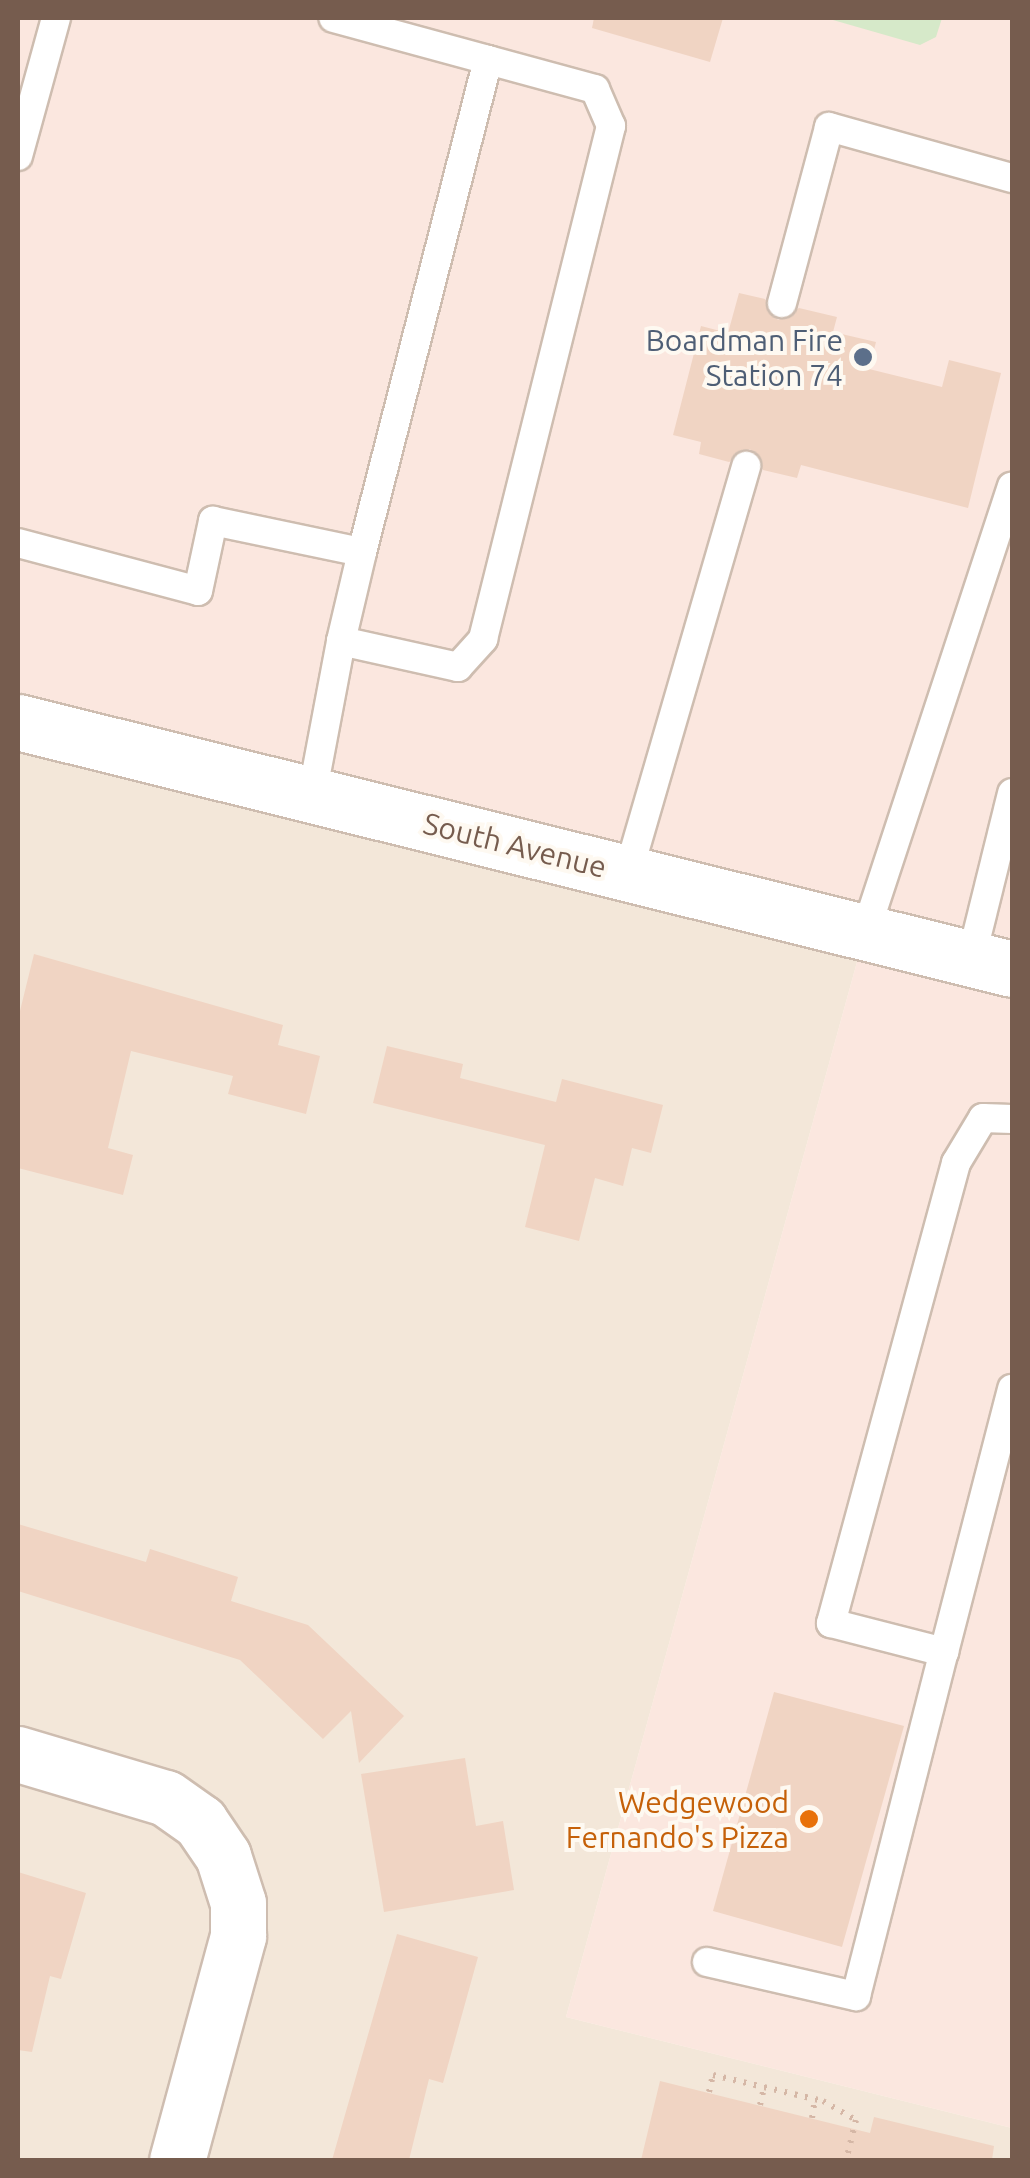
<!DOCTYPE html>
<html>
<head>
<meta charset="utf-8">
<style>
  body { margin:0 }
  #map { position:relative; width:1030px; height:2178px; overflow:hidden; background:#fcf5ea; font-family:Ubuntu,sans-serif }
  div>[style] { position:absolute }
  .residential>* { inset:0; background:#f3e7d9 }
  .commercial>* { inset:0; background:#fbe7df }
  .green>* { inset:0; background:#d6e9c9 }
  .building>* { inset:0; background:#f0d4c3 }
  .path>* { height:6px; margin-top:-3px; transform-origin:0; background:repeating-linear-gradient(90deg,#d5b7a6 0 2.5px,transparent 0 10.5px) }
  .roads { filter:drop-shadow(2px 0 #cebdb0) drop-shadow(-2px 0 #cebdb0) drop-shadow(0 2px #cebdb0) drop-shadow(0 -2px #cebdb0) }
  .service>* { height:28px; margin:-14px; padding:0 14px; transform-origin:14px; border-radius:14px; background:#fff }
  .minor>* { height:55px; margin:-27.5px; padding:0 27.5px; transform-origin:27.5px; border-radius:27.5px; background:#fff }
  .secondary>* { height:55px; margin:-27.5px; padding:0 27.5px; transform-origin:27.5px; border-radius:27.5px; background:#fff }
  .dots>* { width:28px; height:28px; translate:-50% -50%; box-sizing:border-box; border:5px solid #fef9f1; border-radius:50% }
  span { translate:-50% -50%; white-space:nowrap; text-align:center; line-height:1.15; -webkit-text-stroke:8px #fef9f1; paint-order:stroke }
  .service-label { font-size:30px; color:#4e5e75 }
  .right { translate:-100% -50%; text-align:right }
  .street-label { font-size:30px; color:#765c4e }
  .food-label { font-size:30px; color:#c56008 }
  .frame { position:absolute; inset:0; border:20px solid #765c4e; pointer-events:none }
</style>
</head>
<body>
<div id="map">
  <div class="residential">
    <i style="clip-path:polygon(18px 722px,865px 933px,566px 2017px,1012px 2128px,1012px 2160px,18px 2160px)"></i>
  </div>
  <div class="commercial">
    <i style="clip-path:polygon(18px 18px,1012px 18px,1012px 2128px,566px 2017px,865px 933px,18px 722px)"></i>
  </div>
  <div class="green">
    <i style="clip-path:polygon(826px 18px,942px 18px,936px 37px,920px 45px)"></i>
  </div>
  <div class="building">
    <i style="clip-path:polygon(594px 18px,723px 18px,710px 62px,592px 28px)"></i>
    <i style="clip-path:polygon(739px 293px,765px 299px,778px 320px,799px 308px,837px 317px,833px 332px,876px 342px,869px 369px,942px 387px,949px 360px,1001px 373px,968px 508px,801px 465px,797px 478px,763px 470px,750px 449px,729px 462px,699px 454px,701px 442px,673px 435px,701px 326px,728px 333px)"></i>
    <i style="clip-path:polygon(34px 954px,283px 1025px,278px 1045px,320px 1056px,306px 1114px,228px 1094px,233px 1076px,131px 1051px,108px 1148px,133px 1155px,123px 1195px,18px 1168px,18px 1019px)"></i>
    <i style="clip-path:polygon(387px 1046px,463px 1064px,460px 1078px,556px 1102px,562px 1079px,663px 1105px,651px 1153px,632px 1148px,623px 1186px,595px 1178px,579px 1241px,525px 1227px,545px 1145px,373px 1103px)"></i>
    <i style="clip-path:polygon(18px 1524px,146px 1562px,150px 1549px,238px 1577px,231px 1601px,308px 1625px,404px 1716px,359px 1763px,351px 1711px,323px 1739px,240px 1660px,18px 1591px)"></i>
    <i style="clip-path:polygon(774px 1692px,904px 1726px,842px 1947px,713px 1911px)"></i>
    <i style="clip-path:polygon(465px 1758px,476px 1826px,503px 1821px,514px 1890px,384px 1912px,361px 1774px)"></i>
    <i style="clip-path:polygon(18px 1872px,86px 1893px,61px 1979px,50px 1976px,32px 2052px,18px 2050px)"></i>
    <i style="clip-path:polygon(397px 1934px,478px 1957px,443px 2083px,429px 2079px,409px 2160px,332px 2160px)"></i>
    <i style="clip-path:polygon(660px 2081px,870px 2133px,874px 2117px,994px 2146px,992px 2160px,641px 2160px)"></i>
  </div>
  <div class="path">
    <i style="left:709px;top:2092px;width:17px;rotate:-77deg"></i>
    <i style="left:713px;top:2075px;width:113px;rotate:13.3deg"></i>
    <i style="left:823px;top:2101px;width:38px;rotate:30deg"></i>
    <i style="left:856px;top:2120px;width:41px;rotate:104deg"></i>
    <i style="left:760px;top:2105px;width:18px;rotate:-77deg"></i>
    <i style="left:812px;top:2118px;width:19px;rotate:-81deg"></i>
  </div>
  <div class="roads">
    <div class="service">
      <i style="left:18px;top:156px;width:143px;rotate:-74.6deg"></i>
      <i style="left:782px;top:303px;width:182px;rotate:-75deg"></i>
      <i style="left:829px;top:127px;width:190px;rotate:15.6deg"></i>
      <i style="left:18px;top:543px;width:186px;rotate:14.9deg"></i>
      <i style="left:198px;top:591px;width:72px;rotate:-77.9deg"></i>
      <i style="left:213px;top:521px;width:152px;rotate:11.8deg"></i>
      <i style="left:362px;top:552px;width:508px;rotate:-75.64deg"></i>
      <i style="left:341px;top:641px;width:91px;rotate:-76.7deg"></i>
      <i style="left:312px;top:795px;width:157px;rotate:-79.3deg"></i>
      <i style="left:341px;top:641px;width:120px;rotate:12.5deg"></i>
      <i style="left:458px;top:667px;width:38px;rotate:-48deg"></i>
      <i style="left:483px;top:639px;width:529px;rotate:-75.99deg"></i>
      <i style="left:611px;top:126px;width:40px;rotate:-113.4deg"></i>
      <i style="left:595px;top:89px;width:271px;rotate:-164.8deg"></i>
      <i style="left:628px;top:873px;width:424px;rotate:-73.8deg"></i>
      <i style="left:865px;top:933px;width:470px;rotate:-71.8deg"></i>
      <i style="left:971px;top:959px;width:171px;rotate:-76.1deg"></i>
      <i style="left:1012px;top:1119px;width:29px;rotate:-178deg"></i>
      <i style="left:983px;top:1118px;width:52px;rotate:121deg"></i>
      <i style="left:956px;top:1163px;width:477px;rotate:105.2deg"></i>
      <i style="left:831px;top:1623px;width:117px;rotate:14.4deg"></i>
      <i style="left:944px;top:1652px;width:272px;rotate:-75.5deg"></i>
      <i style="left:707px;top:1962px;width:153px;rotate:12.9deg"></i>
      <i style="left:856px;top:1996px;width:355px;rotate:-75.7deg"></i>
    </div>
    <div class="minor">
      <i style="left:18px;top:1754px;width:154px;rotate:16.6deg"></i>
      <i style="left:166px;top:1798px;width:42px;rotate:35.2deg"></i>
      <i style="left:200px;top:1822px;width:41px;rotate:55.9deg"></i>
      <i style="left:223px;top:1856px;width:49px;rotate:72.3deg"></i>
      <i style="left:238px;top:1903px;width:33px;rotate:90deg"></i>
      <i style="left:238px;top:1936px;width:232px;rotate:105.2deg"></i>
    </div>
    <div class="secondary">
      <i style="left:18px;top:722px;width:1024px;rotate:13.95deg"></i>
    </div>
  </div>
  <div class="dots">
    <i style="left:863px;top:357px;background:#5c6f8a"></i>
    <i style="left:809px;top:1819px;background:#e8710a"></i>
  </div>
  <div class="service-label">
    <span class="right" style="left:843px;top:357px">Boardman Fire<br>Station 74</span>
  </div>
  <div class="street-label">
    <span style="left:515px;top:845px;rotate:14deg">South Avenue</span>
  </div>
  <div class="food-label">
    <span class="right" style="left:789px;top:1819px">Wedgewood<br>Fernando's Pizza</span>
  </div>
  <div class="frame"></div>
</div>
</body>
</html>
